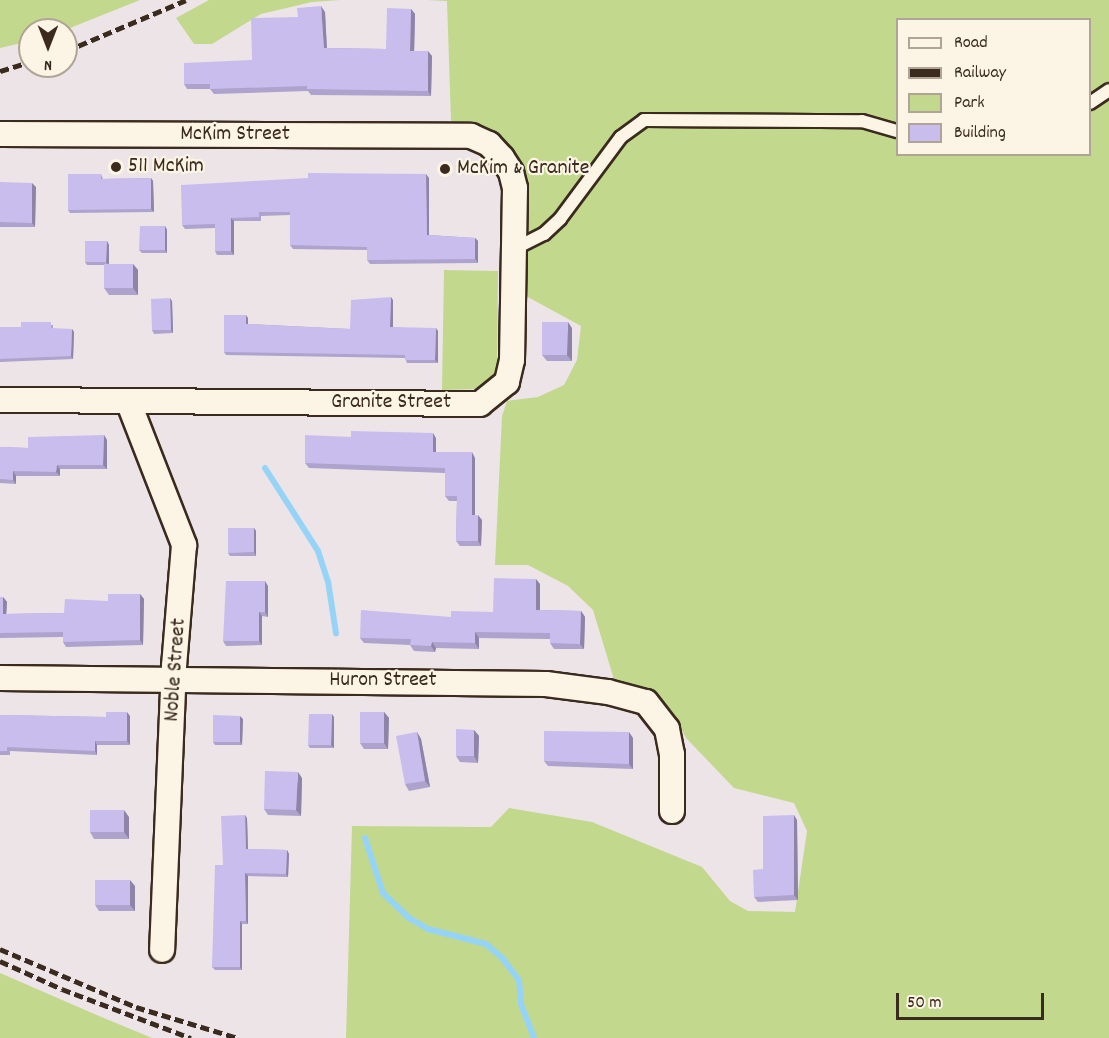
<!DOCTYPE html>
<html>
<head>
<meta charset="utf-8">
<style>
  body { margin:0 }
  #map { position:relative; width:1109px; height:1038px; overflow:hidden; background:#ede4e8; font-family:Dekko,sans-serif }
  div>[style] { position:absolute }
  .green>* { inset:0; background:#c2d88d }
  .stream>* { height:6px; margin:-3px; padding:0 3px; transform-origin:3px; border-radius:3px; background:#96d4f7 }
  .roads { filter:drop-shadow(2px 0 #3b2a1e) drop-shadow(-2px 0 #3b2a1e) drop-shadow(0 2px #3b2a1e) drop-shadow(0 -2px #3b2a1e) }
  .service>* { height:12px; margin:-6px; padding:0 6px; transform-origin:6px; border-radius:6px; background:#fcf5e5 }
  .minor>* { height:24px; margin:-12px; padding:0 12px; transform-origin:12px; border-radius:12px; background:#fcf5e5 }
  .rail>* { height:4.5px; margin-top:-2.25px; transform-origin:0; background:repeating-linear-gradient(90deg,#3b2a1e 0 9px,transparent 0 13.5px) }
  .wall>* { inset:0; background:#ada3cd }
  .shaded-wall>* { inset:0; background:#8d84a7 }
  .building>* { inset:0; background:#c9bdee }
  .dots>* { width:16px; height:16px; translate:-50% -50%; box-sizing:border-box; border:3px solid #fcf5e5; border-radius:50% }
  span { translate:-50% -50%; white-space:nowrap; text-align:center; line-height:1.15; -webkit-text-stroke:4.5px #fcf5e5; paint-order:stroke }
  .street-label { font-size:22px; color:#3b2a1e }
  .poi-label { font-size:22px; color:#3b2a1e }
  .left { translate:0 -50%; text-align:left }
  .legend { position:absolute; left:896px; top:18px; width:195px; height:138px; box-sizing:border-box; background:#fcf5e5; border:2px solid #afa495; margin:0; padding:8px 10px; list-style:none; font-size:18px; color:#3b2a1e }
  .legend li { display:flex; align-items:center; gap:12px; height:30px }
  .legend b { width:30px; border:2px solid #afa495 }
  .north { position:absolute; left:18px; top:18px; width:60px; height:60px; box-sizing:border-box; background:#fcf5e5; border:2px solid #afa495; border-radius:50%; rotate:180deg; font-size:16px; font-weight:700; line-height:24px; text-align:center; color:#3b2a1e }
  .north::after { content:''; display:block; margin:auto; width:21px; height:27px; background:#3b2a1e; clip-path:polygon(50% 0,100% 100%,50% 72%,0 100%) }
  .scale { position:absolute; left:896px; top:993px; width:148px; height:27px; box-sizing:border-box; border:3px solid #3b2a1e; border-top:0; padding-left:8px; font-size:18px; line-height:21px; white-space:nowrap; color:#3b2a1e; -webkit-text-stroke:4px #fcf5e5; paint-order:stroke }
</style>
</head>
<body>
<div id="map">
  <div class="green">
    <i style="clip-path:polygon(0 0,140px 0,65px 30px,30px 30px,30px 41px,0 48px)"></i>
    <i style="clip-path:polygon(209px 0,340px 0,312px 2px,261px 14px,212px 44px,194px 44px,176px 18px)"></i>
    <i style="clip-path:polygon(evenodd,427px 0,1109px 0,1109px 1038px,346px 1038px,352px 826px,491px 827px,509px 808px,592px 822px,702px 867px,730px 901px,748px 911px,795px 912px,807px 831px,794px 803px,734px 788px,686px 738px,676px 718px,665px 707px,619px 696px,593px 610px,568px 586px,528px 565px,495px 565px,502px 416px,507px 401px,538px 397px,564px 385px,577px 360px,581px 326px,515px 290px,517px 187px,470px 134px,451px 121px,447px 1px,427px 0,898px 20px,1090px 20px,1090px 154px,898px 154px,898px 20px)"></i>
    <i style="clip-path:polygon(444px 270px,498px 271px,497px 369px,493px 377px,477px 389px,442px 390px)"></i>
    <i style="clip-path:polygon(0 973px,99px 1016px,152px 1038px,0 1038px)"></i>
  </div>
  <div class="stream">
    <i style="left:265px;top:468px;width:98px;rotate:57.4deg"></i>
    <i style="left:318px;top:551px;width:32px;rotate:72deg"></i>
    <i style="left:328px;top:581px;width:53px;rotate:81.3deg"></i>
    <i style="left:365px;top:838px;width:58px;rotate:71.9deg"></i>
    <i style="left:383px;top:893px;width:36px;rotate:44deg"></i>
    <i style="left:409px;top:918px;width:22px;rotate:30deg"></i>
    <i style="left:428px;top:929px;width:60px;rotate:14.5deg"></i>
    <i style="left:486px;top:944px;width:23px;rotate:41deg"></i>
    <i style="left:503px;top:959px;width:26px;rotate:53deg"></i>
    <i style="left:519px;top:980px;width:24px;rotate:85deg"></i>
    <i style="left:521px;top:1004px;width:36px;rotate:69deg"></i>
  </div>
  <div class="roads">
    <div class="service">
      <i style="left:1090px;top:103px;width:23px;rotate:-34deg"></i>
      <i style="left:514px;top:249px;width:34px;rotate:-27deg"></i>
      <i style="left:544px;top:234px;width:22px;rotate:-43deg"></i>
      <i style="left:560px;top:219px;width:102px;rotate:-53.4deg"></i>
      <i style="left:621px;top:137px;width:29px;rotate:-36deg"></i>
      <i style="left:644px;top:120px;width:218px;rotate:0.3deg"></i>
      <i style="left:862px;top:121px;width:37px;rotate:16deg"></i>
    </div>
    <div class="minor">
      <i style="left:0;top:134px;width:471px;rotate:0.2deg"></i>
      <i style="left:471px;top:136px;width:20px;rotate:24deg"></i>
      <i style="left:489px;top:144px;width:19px;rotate:47deg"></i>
      <i style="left:502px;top:158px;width:17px;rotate:57deg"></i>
      <i style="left:511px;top:172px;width:16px;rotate:76deg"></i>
      <i style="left:515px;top:188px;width:172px;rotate:91deg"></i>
      <i style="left:512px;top:360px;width:23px;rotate:103deg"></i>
      <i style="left:507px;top:382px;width:35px;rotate:141deg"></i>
      <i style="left:480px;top:404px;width:480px;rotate:-179.5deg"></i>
      <i style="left:128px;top:401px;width:155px;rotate:68.7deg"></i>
      <i style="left:184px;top:545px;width:121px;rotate:94.7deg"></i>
      <i style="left:174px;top:666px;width:284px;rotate:92.4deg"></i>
      <i style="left:0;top:678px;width:546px;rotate:0.63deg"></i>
      <i style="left:546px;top:684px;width:63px;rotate:7.4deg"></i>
      <i style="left:608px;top:692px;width:39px;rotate:15deg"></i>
      <i style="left:646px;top:702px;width:34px;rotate:52deg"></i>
      <i style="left:667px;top:729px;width:25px;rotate:79deg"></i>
      <i style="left:672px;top:754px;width:57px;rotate:90deg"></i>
    </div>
  </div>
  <div class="rail">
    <i style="left:66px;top:51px;width:130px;rotate:-23deg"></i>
    <i style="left:0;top:71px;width:31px;rotate:-17deg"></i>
    <i style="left:0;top:949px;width:148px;rotate:23.1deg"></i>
    <i style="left:136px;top:1007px;width:107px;rotate:16.9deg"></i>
    <i style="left:0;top:961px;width:68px;rotate:24.3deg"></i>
    <i style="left:62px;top:989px;width:138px;rotate:20.8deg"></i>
  </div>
  <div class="wall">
    <i style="clip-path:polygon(411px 9px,415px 14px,414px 51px,432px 56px,431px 96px,311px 95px,308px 91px,214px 94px,210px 89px,187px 89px,184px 84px,252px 60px,298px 17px,325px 12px,327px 48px,386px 49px)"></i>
    <i style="clip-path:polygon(101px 174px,103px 179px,151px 178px,153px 181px,154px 212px,70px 213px,68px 210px)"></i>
    <i style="clip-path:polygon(429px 178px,429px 235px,475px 238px,478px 241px,478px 263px,370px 264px,367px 260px,367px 250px,293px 249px,290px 245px,290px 215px,261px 216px,261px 221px,234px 221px,234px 255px,217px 255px,215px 251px,215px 228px,185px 229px,182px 225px)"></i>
    <i style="clip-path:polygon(0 182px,36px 187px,35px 227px,0 227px,0 234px)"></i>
    <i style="clip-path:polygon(165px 226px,167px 230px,167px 253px,142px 253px,139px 250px)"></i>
    <i style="clip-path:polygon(107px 241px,109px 245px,109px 264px,133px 264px,138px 270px,138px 295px,109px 295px,104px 288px,104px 265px,87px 265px,85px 262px)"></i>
    <i style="clip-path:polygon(393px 300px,393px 327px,438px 331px,438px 363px,407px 363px,405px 358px,226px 355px,224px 352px,248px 318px,248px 324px,350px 329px)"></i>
    <i style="clip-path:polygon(172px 301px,173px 333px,154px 334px,152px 330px)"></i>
    <i style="clip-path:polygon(53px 325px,53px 329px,72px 329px,74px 332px,73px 359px,0 362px,0 327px,21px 327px)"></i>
    <i style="clip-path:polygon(572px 328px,572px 361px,547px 361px,542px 355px)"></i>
    <i style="clip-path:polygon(104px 435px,107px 440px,107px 469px,60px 469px,60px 476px,16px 476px,16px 484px,0 483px,0 447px,28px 448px)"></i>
    <i style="clip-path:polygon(351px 437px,436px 438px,436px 452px,475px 458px,475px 515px,482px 520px,481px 546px,460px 546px,456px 541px,457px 501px,449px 501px,445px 496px,445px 473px,309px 468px,305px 463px)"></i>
    <i style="clip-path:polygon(254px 528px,256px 531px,256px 556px,230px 556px,228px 553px)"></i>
    <i style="clip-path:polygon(540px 584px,540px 610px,581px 611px,585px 617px,584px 649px,554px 649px,550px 643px,550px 639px,479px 638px,479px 649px,436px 648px,435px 652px,414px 651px,410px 645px,364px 643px,360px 638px,451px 617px,493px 612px)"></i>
    <i style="clip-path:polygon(268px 586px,268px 617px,262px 616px,262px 645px,226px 646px,223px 641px)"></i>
    <i style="clip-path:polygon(140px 594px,144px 599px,143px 645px,66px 647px,63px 642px,63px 637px,0 638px,0 597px,3px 597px,7px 602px,6px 614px,64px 613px,108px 601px)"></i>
    <i style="clip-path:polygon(384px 712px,389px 718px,388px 749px,364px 749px,360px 743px)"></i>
    <i style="clip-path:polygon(0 715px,106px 717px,130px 716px,130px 745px,97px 745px,97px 755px,10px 751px,10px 755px,0 755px)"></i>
    <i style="clip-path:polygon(334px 717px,334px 748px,310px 748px,308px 745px)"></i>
    <i style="clip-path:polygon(243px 719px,242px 745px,215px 745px,213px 742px)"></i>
    <i style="clip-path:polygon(474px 730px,479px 736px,478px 763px,460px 762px,456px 756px)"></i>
    <i style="clip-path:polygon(417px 732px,421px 739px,430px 787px,409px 791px,405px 784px)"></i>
    <i style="clip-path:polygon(633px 738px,633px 769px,548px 766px,544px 761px)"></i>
    <i style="clip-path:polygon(302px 778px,301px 816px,268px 815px,264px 809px)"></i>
    <i style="clip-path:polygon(129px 817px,129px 839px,94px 839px,90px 832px)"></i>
    <i style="clip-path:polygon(247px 818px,248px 849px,287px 850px,289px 854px,288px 877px,248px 876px,248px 924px,242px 924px,242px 970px,215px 970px,212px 967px,223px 865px)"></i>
    <i style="clip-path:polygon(797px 820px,798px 900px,758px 902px,754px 897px,763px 869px)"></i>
    <i style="clip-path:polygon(135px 886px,135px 911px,99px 911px,95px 905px)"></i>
  </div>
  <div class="shaded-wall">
    <i style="clip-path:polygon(321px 6px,325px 12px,327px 53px,324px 48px)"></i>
    <i style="clip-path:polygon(411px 9px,415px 14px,414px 56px,410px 51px)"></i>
    <i style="clip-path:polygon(428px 51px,432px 56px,431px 96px,428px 91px)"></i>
    <i style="clip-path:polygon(426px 174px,429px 178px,429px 239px,427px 235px)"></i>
    <i style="clip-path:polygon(151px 178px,153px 181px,154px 212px,151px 209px)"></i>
    <i style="clip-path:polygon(32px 183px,36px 187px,35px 227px,32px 223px)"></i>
    <i style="clip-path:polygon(231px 218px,234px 221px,234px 255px,231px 251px)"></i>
    <i style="clip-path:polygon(165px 226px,167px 230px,167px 253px,165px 250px)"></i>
    <i style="clip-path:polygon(475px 238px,478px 241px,478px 263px,475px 259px)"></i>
    <i style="clip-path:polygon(107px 241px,109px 245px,109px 265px,106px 262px)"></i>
    <i style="clip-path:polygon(133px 264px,138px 270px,138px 295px,133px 288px)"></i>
    <i style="clip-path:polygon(391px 297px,393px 300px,393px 330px,390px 327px)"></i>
    <i style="clip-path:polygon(170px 298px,172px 301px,173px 333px,171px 330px)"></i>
    <i style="clip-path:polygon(246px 315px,248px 318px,248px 327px,246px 324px)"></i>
    <i style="clip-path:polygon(568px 322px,572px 328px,572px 361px,567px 355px)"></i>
    <i style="clip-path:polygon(436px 328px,438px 331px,438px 363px,435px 360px)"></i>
    <i style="clip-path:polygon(72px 329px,74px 332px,73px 359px,71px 356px)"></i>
    <i style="clip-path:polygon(433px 433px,436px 438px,436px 457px,433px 452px)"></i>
    <i style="clip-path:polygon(104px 435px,107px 440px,107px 469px,103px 465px)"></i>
    <i style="clip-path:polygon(472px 452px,475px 458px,475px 520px,472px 515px)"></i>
    <i style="clip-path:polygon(57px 465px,60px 469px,60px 476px,56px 472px)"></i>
    <i style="clip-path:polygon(13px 471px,16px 476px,16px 484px,13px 480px)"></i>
    <i style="clip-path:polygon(478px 515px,482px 520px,481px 546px,478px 541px)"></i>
    <i style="clip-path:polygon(254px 528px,256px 531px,256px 556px,254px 552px)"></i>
    <i style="clip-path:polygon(536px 579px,540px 584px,540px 616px,536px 610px)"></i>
    <i style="clip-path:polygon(265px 581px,268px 586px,268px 617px,265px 612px)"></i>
    <i style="clip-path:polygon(140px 594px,144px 599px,143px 645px,140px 640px)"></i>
    <i style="clip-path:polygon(3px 597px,7px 602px,6px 619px,3px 614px)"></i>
    <i style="clip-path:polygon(581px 611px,585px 617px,584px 649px,580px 644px)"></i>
    <i style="clip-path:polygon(259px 612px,262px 616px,262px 645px,259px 641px)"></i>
    <i style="clip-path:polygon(475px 632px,479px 638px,479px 649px,475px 643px)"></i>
    <i style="clip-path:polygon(432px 642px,436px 648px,435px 652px,431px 646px)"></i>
    <i style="clip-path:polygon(127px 712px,130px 716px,130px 745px,127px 741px)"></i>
    <i style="clip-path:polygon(384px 712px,389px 718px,388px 749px,384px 743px)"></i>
    <i style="clip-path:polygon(332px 714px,334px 717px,334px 748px,331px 745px)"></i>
    <i style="clip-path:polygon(240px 716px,243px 719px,242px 745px,240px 742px)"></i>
    <i style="clip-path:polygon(474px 730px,479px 736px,478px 763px,474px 756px)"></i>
    <i style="clip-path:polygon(417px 732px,421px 739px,430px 787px,425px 781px)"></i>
    <i style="clip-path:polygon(629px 732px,633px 738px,633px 769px,629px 764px)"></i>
    <i style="clip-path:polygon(95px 741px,97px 745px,97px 755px,95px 751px)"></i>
    <i style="clip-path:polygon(298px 772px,302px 778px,301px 816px,296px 810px)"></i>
    <i style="clip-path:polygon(124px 810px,129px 817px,129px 839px,124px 832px)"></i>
    <i style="clip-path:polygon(245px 815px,247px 818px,248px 852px,246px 849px)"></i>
    <i style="clip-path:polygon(794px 815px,797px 820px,798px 900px,794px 895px)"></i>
    <i style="clip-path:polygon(287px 850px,289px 854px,288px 877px,286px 874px)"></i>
    <i style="clip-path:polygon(245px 873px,248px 876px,248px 924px,246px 921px)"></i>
    <i style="clip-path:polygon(130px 880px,135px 886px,135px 911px,130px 905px)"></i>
    <i style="clip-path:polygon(240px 921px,242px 924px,242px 970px,240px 967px)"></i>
  </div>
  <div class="building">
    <i style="clip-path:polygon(321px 6px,324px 48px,386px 49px,387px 8px,411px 9px,410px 51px,428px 51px,428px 91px,307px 89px,307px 86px,210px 89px,210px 84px,184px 84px,184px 63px,252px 60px,251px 18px,298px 17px,297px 8px)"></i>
    <i style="clip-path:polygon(308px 173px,426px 174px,427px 235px,475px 238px,475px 259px,367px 260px,367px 247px,290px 245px,290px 212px,259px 212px,259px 217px,231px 218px,231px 251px,215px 251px,215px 224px,182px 225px,181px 185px,308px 178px)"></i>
    <i style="clip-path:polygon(68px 174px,101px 174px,101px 179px,151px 178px,151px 209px,68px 210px)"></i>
    <i style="clip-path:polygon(0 182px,32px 183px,32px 223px,0 222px)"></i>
    <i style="clip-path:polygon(140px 226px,165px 226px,165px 250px,139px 250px)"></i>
    <i style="clip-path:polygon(85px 241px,107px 241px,106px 262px,85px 262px)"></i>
    <i style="clip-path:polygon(104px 264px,133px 264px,133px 288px,104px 288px)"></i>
    <i style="clip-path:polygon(391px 297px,390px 327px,436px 328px,435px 360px,405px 360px,405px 355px,224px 352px,224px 315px,246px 315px,246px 324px,350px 329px,351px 300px)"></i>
    <i style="clip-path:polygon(170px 298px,171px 330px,152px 330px,151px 299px)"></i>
    <i style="clip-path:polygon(21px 322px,51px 322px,51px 328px,72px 329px,71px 356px,0 359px,0 327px,21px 327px)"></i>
    <i style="clip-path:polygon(542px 322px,568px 322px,567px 355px,542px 355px)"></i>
    <i style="clip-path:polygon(351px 431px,433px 433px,433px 452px,472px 452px,472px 515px,478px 515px,478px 541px,456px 541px,457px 496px,445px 496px,445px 468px,305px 463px,305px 435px,351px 437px)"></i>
    <i style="clip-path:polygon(104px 435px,103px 465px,57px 465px,56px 472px,13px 471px,13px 480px,0 479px,0 447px,28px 448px,28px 437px)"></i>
    <i style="clip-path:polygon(228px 528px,254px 528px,254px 552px,228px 553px)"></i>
    <i style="clip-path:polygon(494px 578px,536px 579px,536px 610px,581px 611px,580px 644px,550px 643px,550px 633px,475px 632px,475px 643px,432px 642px,431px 646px,410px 645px,411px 639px,360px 638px,361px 610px,451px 617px,451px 611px,493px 612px)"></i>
    <i style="clip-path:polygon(226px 581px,265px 581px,265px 612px,259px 612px,259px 641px,223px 641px)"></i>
    <i style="clip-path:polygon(108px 594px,140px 594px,140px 640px,63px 642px,63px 632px,0 633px,0 597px,3px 597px,3px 614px,64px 613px,65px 599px,108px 601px)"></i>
    <i style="clip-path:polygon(106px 712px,127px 712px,127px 741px,95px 741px,95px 751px,7px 747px,7px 751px,0 751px,0 715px,106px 717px)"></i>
    <i style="clip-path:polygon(360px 712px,384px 712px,384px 743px,360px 743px)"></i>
    <i style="clip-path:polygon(309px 714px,332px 714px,331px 745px,308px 745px)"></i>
    <i style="clip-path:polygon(213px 715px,240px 716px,240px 742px,213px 742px)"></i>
    <i style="clip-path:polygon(456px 729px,474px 730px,474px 756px,456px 756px)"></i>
    <i style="clip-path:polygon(544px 731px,629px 732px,629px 764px,544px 761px)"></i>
    <i style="clip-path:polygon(417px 732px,425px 781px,405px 784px,396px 736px)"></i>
    <i style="clip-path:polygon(265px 771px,298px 772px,296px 810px,264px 809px)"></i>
    <i style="clip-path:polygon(90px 810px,124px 810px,124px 832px,90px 832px)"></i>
    <i style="clip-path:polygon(245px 815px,246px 849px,287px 850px,286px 874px,245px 873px,246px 921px,240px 921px,240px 967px,212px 967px,215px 865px,223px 865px,221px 816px)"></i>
    <i style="clip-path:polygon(794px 815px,794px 895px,754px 897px,753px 870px,763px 869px,763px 816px)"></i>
    <i style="clip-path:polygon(95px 880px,130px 880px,130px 905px,95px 905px)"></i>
  </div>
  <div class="dots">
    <i style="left:116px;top:167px;background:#3b2a1e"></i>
    <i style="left:445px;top:169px;background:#3b2a1e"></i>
  </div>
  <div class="street-label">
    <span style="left:235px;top:135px">McKim Street</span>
    <span style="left:391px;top:403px">Granite Street</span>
    <span style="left:176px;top:670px;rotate:-86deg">Noble Street</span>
    <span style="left:383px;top:681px">Huron Street</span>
  </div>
  <div class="poi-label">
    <span class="left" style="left:128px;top:167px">511 McKim</span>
    <span class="left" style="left:457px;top:169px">McKim &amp; Granite</span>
  </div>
  <ul class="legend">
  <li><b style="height:8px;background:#fcf5e5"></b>Road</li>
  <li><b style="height:8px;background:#3b2a1e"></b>Railway</li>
  <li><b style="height:16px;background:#c2d88d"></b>Park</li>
  <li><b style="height:16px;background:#c9bdee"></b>Building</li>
  </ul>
  <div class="north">N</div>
  <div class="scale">50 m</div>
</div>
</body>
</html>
